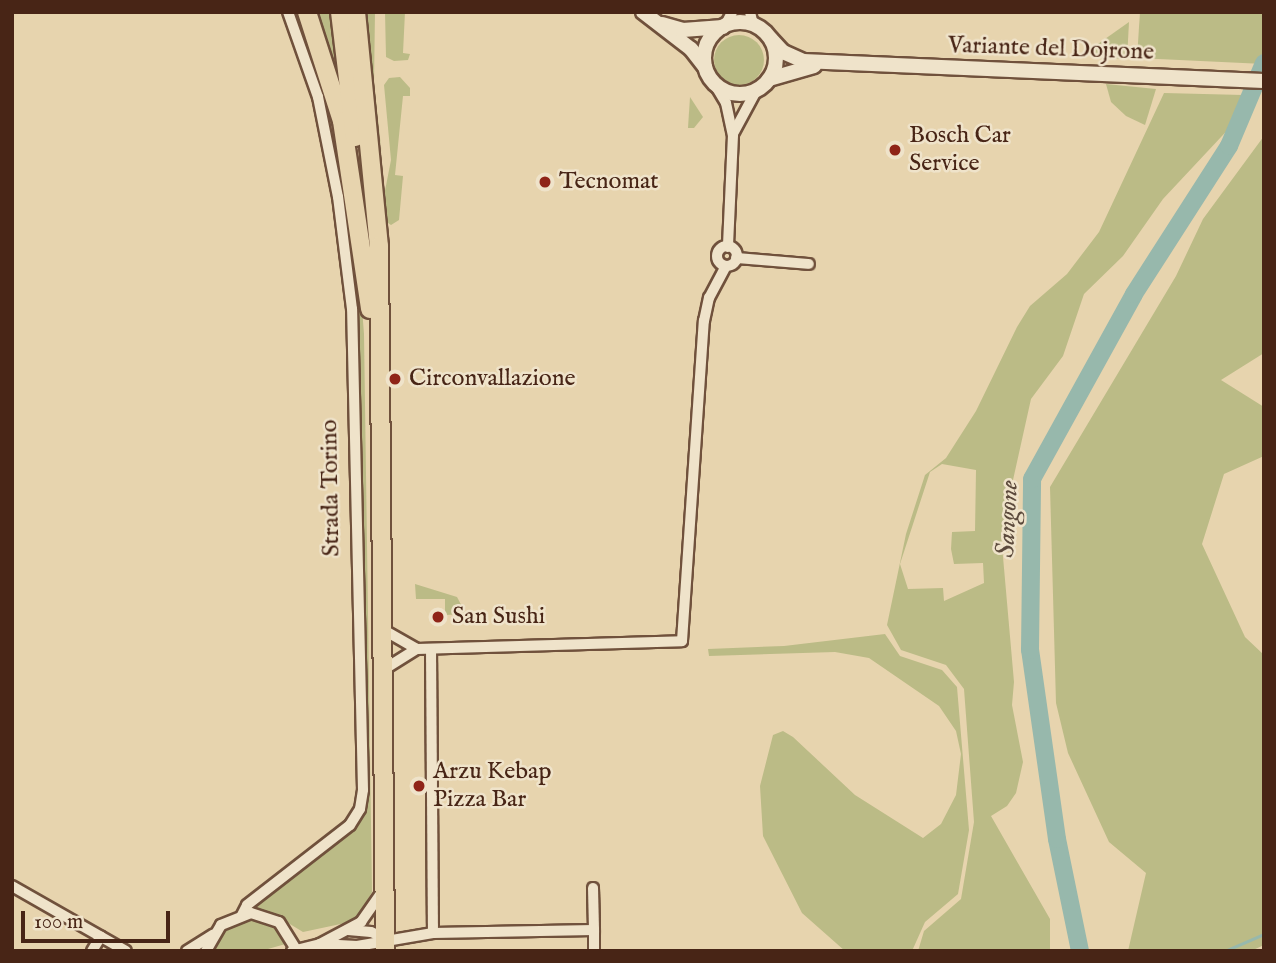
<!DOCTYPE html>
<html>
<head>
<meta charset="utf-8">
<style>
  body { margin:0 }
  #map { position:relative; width:1276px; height:963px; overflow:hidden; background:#e7d4ae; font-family:"IM FELL English",serif }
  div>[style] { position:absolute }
  .green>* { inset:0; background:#bbbb86 }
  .round { border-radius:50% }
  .stream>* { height:2.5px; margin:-1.25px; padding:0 1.25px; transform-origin:1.25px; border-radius:1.25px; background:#97b8ac }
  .river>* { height:18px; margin:-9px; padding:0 9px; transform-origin:9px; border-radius:9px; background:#97b8ac }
  .roads { filter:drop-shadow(2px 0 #70513c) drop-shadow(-2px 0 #70513c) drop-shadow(0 2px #70513c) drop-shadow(0 -2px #70513c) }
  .minor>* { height:10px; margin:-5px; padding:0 5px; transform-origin:5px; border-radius:5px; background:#efe3ca }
  .minor>.ring { margin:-5px; padding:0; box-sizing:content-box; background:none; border:10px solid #efe3ca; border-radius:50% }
  .tertiary>* { height:14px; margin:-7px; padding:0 7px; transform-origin:7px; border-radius:7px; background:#efe3ca }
  .tertiary>.ring { margin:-7px; padding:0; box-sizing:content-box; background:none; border:14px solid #efe3ca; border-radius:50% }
  .primary>* { height:18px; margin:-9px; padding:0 9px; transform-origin:9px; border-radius:9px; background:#e7d4ae }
  .dots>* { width:19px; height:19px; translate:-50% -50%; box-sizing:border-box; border:4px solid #efe3ca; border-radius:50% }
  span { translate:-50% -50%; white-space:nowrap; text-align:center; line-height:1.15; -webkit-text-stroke:5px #efe3ca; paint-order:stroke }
  .street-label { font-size:24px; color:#482516 }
  .poi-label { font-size:24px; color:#482516 }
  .left { translate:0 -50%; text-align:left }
  .water-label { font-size:26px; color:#5c4a3c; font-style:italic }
  .frame { position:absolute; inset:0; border:14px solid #482516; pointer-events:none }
  .scale { position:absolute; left:21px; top:911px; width:149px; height:32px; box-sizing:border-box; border:4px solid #482516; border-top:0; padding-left:9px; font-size:21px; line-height:24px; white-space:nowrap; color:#482516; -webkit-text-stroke:5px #efe3ca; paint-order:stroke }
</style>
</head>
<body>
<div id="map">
  <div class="green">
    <i style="clip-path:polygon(313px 12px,336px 12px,348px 109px)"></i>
    <i style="clip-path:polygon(363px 12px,375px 12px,374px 83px,382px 156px)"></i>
    <i style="clip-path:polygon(385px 12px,405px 12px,403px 53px,410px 54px,408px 60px,394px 61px,386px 57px)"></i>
    <i style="clip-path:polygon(1140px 12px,1264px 12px,1264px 64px,1137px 58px)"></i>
    <i style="clip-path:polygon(1129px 22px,1127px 59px,1095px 58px,1088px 51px)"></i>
    <i class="round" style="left:714px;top:35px;width:50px;height:50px"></i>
    <i style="clip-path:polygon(400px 77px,410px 88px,410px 96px,403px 96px,395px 175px,403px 176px,399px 220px,391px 225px,385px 221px,383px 201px,391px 160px,384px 85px,389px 78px)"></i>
    <i style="clip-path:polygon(1106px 84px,1156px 89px,1145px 125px,1126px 116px,1111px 102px)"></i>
    <i style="clip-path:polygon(evenodd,1164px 93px,1243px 95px,1236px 121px,1163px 199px,1123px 256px,1084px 294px,1063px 356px,1031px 399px,1001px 534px,1014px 682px,1012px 705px,1023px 762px,1016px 793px,1007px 806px,991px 816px,1050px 919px,1050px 951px,918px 951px,924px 931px,961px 899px,974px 822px,964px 689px,946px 665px,901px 650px,887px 625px,906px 534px,925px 475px,946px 458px,976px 411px,1017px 327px,1030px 306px,1067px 274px,1099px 232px,1164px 93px,942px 464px,976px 470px,975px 531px,952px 532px,951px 549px,954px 564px,983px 563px,984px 583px,944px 601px,943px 588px,908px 589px,900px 564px,930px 472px,942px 464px)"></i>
    <i style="clip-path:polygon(690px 97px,703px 117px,694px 128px,688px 128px)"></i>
    <i style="clip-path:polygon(1264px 136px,1264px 353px,1221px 380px,1264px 407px,1264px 456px,1224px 474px,1202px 544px,1245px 637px,1264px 655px,1264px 945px,1251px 951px,1128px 951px,1146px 873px,1109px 842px,1068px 753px,1056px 703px,1050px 487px,1176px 276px,1203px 219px)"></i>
    <i style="clip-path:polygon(355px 295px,361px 295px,364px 334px,372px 892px,359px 915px,350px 922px,303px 932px,270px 912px,250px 909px,352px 830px,367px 800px)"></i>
    <i style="clip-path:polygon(415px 584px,457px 597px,466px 614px,445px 615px,445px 599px,416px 599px)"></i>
    <i style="clip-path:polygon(885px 634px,900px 656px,942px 670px,957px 687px,969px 830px,958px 894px,925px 922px,912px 951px,845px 951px,802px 913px,763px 836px,760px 786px,773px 735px,783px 731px,793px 737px,855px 795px,923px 838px,941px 824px,956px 795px,961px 754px,956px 731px,939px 706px,869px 658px,835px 652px,709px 656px,708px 649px,784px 646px)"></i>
    <i style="clip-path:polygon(251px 919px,276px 926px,289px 943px,261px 951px,212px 951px,224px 929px)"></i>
  </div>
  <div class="stream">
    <i style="left:1225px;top:951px;width:43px;rotate:-23.6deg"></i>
  </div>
  <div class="river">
    <i style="left:1080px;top:951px;width:114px;rotate:-101.6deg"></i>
    <i style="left:1057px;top:839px;width:191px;rotate:-98.1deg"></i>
    <i style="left:1030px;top:650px;width:171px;rotate:-89.3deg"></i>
    <i style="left:1032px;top:479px;width:211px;rotate:-61.1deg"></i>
    <i style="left:1134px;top:294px;width:176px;rotate:-57.3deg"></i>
    <i style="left:1229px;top:146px;width:90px;rotate:-67.1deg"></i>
  </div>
  <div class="roads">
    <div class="minor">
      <i style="left:750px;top:12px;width:13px;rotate:77deg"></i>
      <i style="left:725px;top:26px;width:16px;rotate:-63deg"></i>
      <i style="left:714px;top:83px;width:23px;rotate:59deg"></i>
      <i style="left:726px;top:103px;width:33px;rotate:78deg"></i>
      <i style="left:733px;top:135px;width:112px;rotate:92.6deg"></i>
      <i style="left:734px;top:132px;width:47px;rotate:-61.8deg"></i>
      <i class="ring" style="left:717px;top:246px;width:10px;height:10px"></i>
      <i style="left:736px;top:258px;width:73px;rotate:4.7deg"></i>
      <i style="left:382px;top:629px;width:40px;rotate:29.7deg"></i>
      <i style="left:417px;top:649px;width:265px;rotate:-1.7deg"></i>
      <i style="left:682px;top:641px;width:321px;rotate:-86.1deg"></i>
      <i style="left:704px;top:321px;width:24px;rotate:-78deg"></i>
      <i style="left:709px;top:298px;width:36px;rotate:-62deg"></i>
      <i style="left:431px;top:649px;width:284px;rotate:89.6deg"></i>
      <i style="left:383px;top:670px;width:40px;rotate:-32deg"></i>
      <i style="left:12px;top:886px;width:131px;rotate:29.7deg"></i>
      <i style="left:593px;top:888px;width:42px;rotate:88.6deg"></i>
      <i style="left:242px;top:915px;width:11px;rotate:-63deg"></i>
      <i style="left:247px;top:905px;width:130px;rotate:-37.8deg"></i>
      <i style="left:350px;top:825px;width:19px;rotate:-58deg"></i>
      <i style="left:360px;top:809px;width:19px;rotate:-81deg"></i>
      <i style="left:363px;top:790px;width:481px;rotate:-91.3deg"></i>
      <i style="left:352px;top:309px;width:113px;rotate:-97.1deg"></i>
      <i style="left:338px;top:197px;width:102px;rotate:-101.3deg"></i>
      <i style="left:318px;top:97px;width:90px;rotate:-109.4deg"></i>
      <i style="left:348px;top:930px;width:23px;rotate:5deg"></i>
      <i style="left:371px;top:932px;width:15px;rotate:23deg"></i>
      <i style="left:320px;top:944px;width:37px;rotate:3deg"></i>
      <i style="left:357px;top:946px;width:77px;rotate:-9.7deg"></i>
      <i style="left:433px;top:933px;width:161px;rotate:-1.1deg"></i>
      <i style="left:594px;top:930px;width:21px;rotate:90deg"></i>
      <i style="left:92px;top:951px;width:17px;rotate:-59deg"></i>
      <i style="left:187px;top:951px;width:31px;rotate:-32deg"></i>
      <i style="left:206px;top:951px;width:30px;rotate:-60deg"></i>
      <i style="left:221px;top:925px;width:32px;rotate:-22deg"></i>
      <i style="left:251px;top:913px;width:29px;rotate:18deg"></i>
      <i style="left:279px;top:922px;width:34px;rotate:58deg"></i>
      <i style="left:292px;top:951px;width:29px;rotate:-14deg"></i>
      <i style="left:320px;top:944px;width:47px;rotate:-28.2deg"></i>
      <i style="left:361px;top:922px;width:38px;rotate:-55deg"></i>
    </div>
    <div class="tertiary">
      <i style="left:643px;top:12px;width:61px;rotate:37.6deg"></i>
      <i style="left:691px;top:49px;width:23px;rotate:52deg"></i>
      <i class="ring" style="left:704px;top:22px;width:58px;height:58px"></i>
      <i style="left:662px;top:24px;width:22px;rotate:16deg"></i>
      <i style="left:683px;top:30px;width:40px;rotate:-4.3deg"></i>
      <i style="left:771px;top:39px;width:18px;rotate:47deg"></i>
      <i style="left:783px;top:52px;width:22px;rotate:24deg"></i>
      <i style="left:803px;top:61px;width:461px;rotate:2.5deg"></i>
      <i style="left:769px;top:79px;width:47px;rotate:-16.1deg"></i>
    </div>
    <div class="primary">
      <i style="left:307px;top:12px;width:114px;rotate:72.2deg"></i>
      <i style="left:342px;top:121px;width:190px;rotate:81.5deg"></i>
      <i style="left:340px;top:12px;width:126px;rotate:83.2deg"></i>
      <i style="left:356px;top:12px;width:235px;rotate:84.4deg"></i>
      <i style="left:379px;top:246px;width:705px;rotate:89.51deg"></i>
    </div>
  </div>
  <div class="dots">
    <i style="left:895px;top:150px;background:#8f2418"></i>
    <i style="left:545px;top:182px;background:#8f2418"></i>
    <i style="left:395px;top:379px;background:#8f2418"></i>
    <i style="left:438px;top:617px;background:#8f2418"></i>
    <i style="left:419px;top:786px;background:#8f2418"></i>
  </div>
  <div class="street-label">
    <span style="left:1051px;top:49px;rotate:2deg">Variante del Dojrone</span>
    <span style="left:331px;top:488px;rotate:-91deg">Strada Torino</span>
  </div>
  <div class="poi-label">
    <span class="left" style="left:909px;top:150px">Bosch Car<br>Service</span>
    <span class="left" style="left:559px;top:182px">Tecnomat</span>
    <span class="left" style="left:409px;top:379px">Circonvallazione</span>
    <span class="left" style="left:452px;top:617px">San Sushi</span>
    <span class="left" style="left:433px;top:786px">Arzu Kebap<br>Pizza Bar</span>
  </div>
  <div class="water-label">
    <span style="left:1008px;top:519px;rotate:-87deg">Sangone</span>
  </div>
  <div class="frame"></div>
  <div class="scale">100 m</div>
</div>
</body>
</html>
